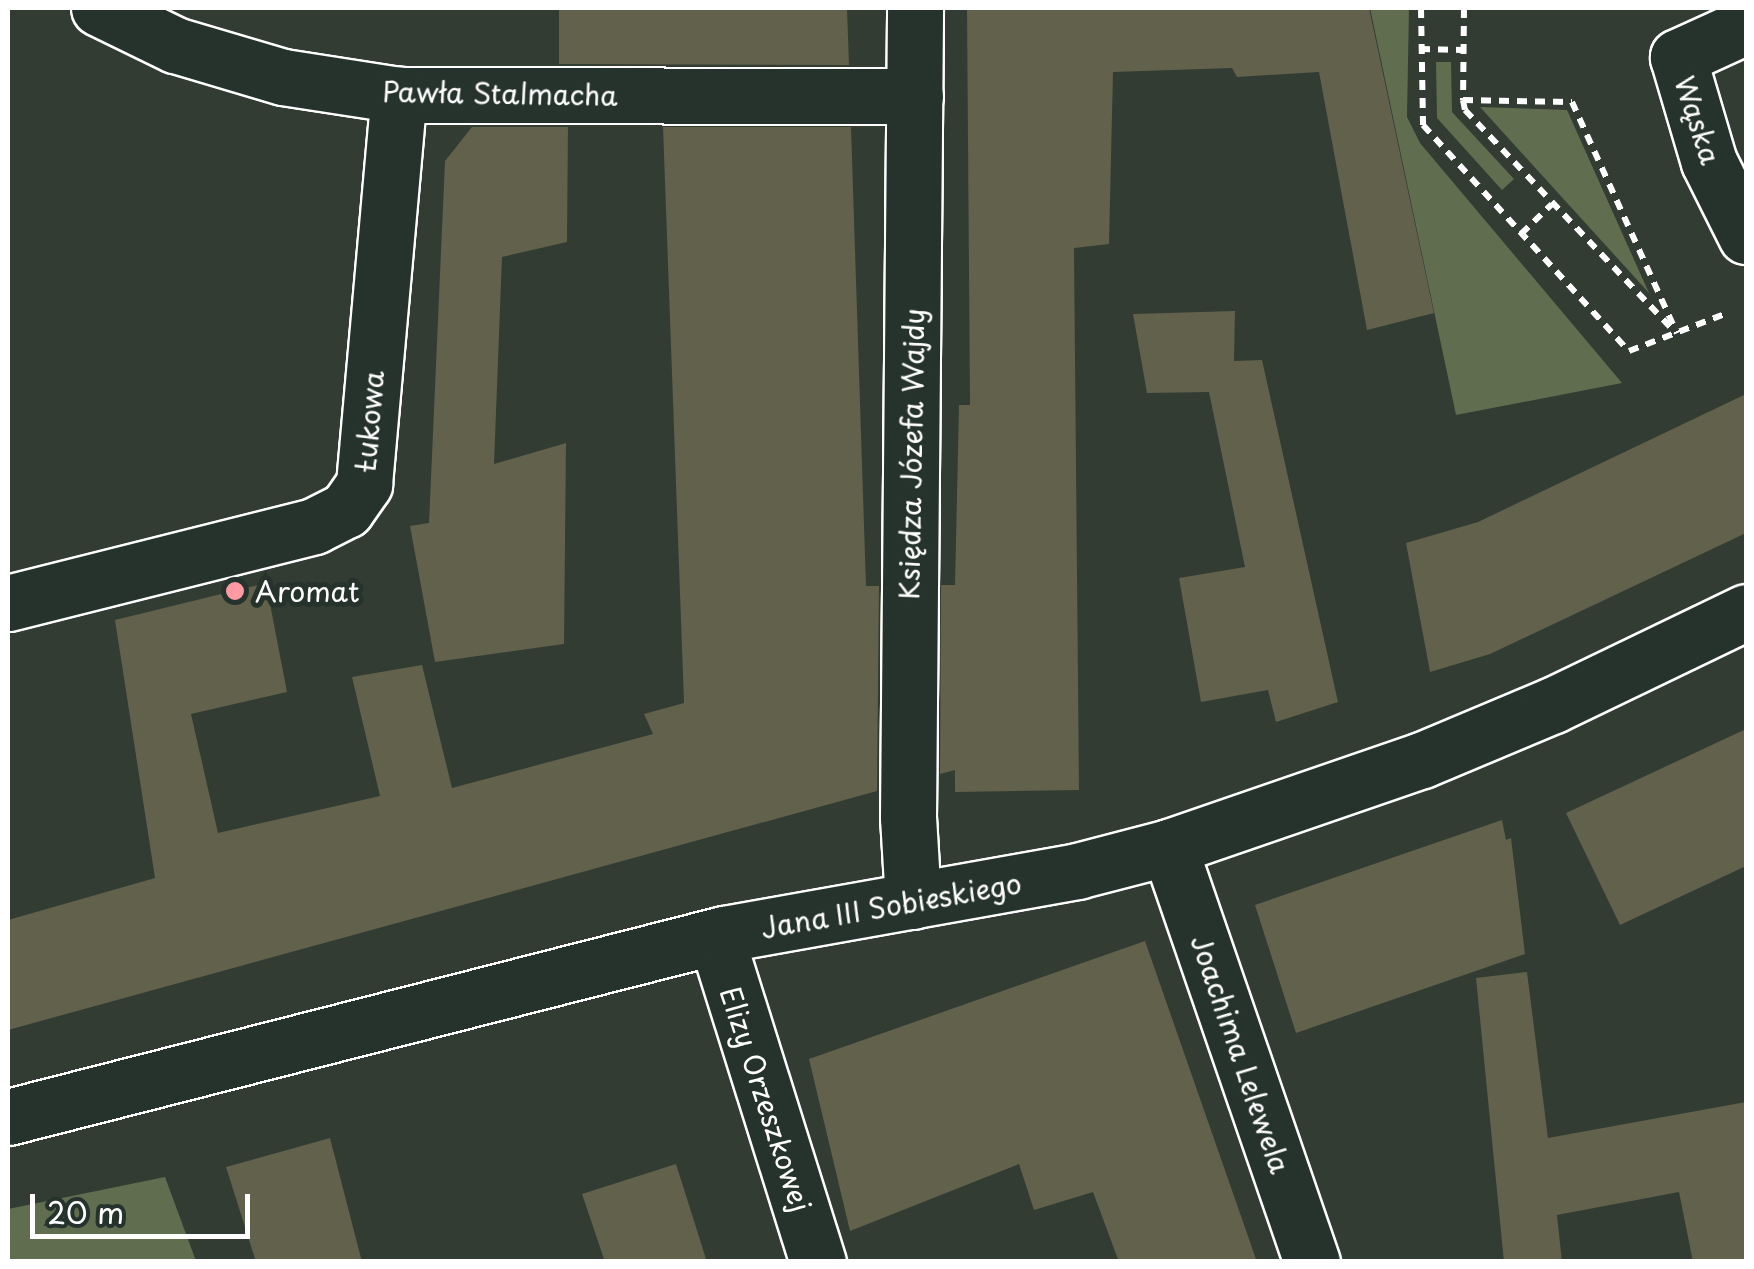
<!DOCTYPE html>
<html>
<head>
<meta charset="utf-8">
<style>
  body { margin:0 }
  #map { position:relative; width:1754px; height:1269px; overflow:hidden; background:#323c33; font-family:"Playpen Sans",sans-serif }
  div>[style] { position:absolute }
  .green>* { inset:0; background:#606d4f }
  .building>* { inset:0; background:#61614c }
  .path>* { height:6px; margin-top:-3px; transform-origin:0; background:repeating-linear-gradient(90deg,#fff 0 10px,transparent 0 18px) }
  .roads { filter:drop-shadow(2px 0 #fff) drop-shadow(-2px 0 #fff) drop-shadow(0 2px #fff) drop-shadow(0 -2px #fff) }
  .minor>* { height:55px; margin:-27.5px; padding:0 27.5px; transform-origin:27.5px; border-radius:27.5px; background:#26332d }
  .dots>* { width:28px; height:28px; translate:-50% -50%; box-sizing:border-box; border:5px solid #26332d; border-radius:50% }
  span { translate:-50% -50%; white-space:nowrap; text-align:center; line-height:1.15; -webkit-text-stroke:10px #26332d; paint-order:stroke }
  .street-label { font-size:28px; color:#fff }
  .poi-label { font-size:28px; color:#fff }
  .left { translate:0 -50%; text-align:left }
  .frame { position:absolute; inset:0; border:10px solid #fff; pointer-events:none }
  .scale { position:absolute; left:30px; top:1194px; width:220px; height:45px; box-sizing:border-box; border:5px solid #fff; border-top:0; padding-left:12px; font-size:30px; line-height:35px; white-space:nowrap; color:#fff; -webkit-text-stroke:8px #26332d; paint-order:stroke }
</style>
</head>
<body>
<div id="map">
  <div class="green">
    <i style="clip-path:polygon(1370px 8px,1409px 8px,1407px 117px,1420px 143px,1622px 383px,1456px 415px)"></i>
    <i style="clip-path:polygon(1436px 62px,1451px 62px,1452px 112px,1514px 179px,1502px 190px,1437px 118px)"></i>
    <i style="clip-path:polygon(1480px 107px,1567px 110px,1649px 293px)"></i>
    <i style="clip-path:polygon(165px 1177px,196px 1261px,8px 1261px,8px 1209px)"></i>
  </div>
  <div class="building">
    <i style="clip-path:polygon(559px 8px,847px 8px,849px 65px,559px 64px)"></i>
    <i style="clip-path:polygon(967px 8px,1369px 8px,1434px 313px,1367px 330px,1319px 72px,1237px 77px,1232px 68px,1113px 72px,1109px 244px,1074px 248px,1079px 790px,955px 792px,955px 770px,940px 774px,941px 585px,955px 585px,959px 405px,970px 405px)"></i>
    <i style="clip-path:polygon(472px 127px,568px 127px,567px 242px,502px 257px,494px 464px,566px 443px,564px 644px,435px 662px,410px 526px,429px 523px,445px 161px)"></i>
    <i style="clip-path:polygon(663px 127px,851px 127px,866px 586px,879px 586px,877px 791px,8px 1030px,8px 920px,155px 878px,115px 620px,266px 583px,287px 692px,191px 714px,218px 833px,380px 796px,352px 677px,422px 665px,452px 788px,653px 734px,644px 714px,684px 703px)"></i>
    <i style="clip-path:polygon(1235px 311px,1234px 361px,1262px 360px,1338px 702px,1276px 722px,1268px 690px,1201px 702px,1179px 578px,1245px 567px,1209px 392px,1147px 393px,1133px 314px)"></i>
    <i style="clip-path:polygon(1746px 394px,1746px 533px,1490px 654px,1430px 672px,1406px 543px,1478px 522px)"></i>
    <i style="clip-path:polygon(1746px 729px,1746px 866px,1620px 925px,1566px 813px)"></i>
    <i style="clip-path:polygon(1502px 820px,1506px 840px,1511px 838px,1525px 954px,1296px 1033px,1255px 905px)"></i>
    <i style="clip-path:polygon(1145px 941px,1257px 1262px,1119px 1262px,1093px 1192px,1034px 1210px,1019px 1164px,850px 1231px,809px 1059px)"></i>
    <i style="clip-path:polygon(1527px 972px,1548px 1138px,1746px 1102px,1746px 1262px,1693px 1262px,1679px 1192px,1557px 1215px,1562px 1262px,1504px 1262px,1476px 978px)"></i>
    <i style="clip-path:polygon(330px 1138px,362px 1262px,256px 1262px,226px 1167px)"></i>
    <i style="clip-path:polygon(676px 1164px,707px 1262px,605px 1262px,582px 1194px)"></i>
  </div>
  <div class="path">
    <i style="left:1421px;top:8px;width:117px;rotate:89deg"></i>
    <i style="left:1423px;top:125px;width:306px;rotate:47.7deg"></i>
    <i style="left:1629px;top:351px;width:103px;rotate:-21.1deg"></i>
    <i style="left:1464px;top:8px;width:92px;rotate:90.6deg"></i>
    <i style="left:1463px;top:100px;width:109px;rotate:1.1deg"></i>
    <i style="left:1572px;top:102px;width:254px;rotate:65.6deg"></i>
    <i style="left:1420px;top:49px;width:43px;rotate:1.3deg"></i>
    <i style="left:1463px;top:100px;width:10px;rotate:79deg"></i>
    <i style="left:1465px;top:110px;width:303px;rotate:46.6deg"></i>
    <i style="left:1521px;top:234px;width:43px;rotate:-44.1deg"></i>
  </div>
  <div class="roads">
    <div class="minor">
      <i style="left:99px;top:8px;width:85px;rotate:26deg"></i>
      <i style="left:175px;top:45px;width:113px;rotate:16.5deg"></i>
      <i style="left:283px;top:77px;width:117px;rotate:8.8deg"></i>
      <i style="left:399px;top:95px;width:516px;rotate:0.11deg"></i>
      <i style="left:1746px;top:26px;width:75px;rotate:155.5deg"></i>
      <i style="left:1678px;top:57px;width:109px;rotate:73.6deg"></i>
      <i style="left:1709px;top:162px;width:83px;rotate:63.4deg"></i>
      <i style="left:8px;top:603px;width:316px;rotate:-14.1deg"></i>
      <i style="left:314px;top:526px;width:36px;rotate:-27deg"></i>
      <i style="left:346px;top:510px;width:32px;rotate:-55deg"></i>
      <i style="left:364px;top:484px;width:391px;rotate:-84.9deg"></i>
      <i style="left:1169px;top:847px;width:439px;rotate:71deg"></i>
      <i style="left:913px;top:901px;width:84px;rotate:-93.4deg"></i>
      <i style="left:908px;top:817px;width:809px;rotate:-89.5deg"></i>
      <i style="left:716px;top:937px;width:341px;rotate:72.6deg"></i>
      <i style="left:8px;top:1117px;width:739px;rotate:-14.34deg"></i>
      <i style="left:724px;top:934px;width:359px;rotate:-10.1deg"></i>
      <i style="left:1077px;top:871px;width:95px;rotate:-14.6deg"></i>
      <i style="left:1169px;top:847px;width:268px;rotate:-19deg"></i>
      <i style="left:1422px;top:760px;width:142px;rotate:-22.8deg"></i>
      <i style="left:1553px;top:705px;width:214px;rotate:-25.7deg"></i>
    </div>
  </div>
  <div class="dots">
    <i style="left:235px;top:591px;background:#ff9aa2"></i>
  </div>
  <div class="street-label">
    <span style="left:500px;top:93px;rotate:1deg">Pawła Stalmacha</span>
    <span style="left:1698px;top:120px;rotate:72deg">Wąska</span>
    <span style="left:369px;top:421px;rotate:-85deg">Łukowa</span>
    <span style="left:911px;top:454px;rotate:-89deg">Księdza Józefa Wajdy</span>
    <span style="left:891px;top:905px;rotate:-10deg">Jana III Sobieskiego</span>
    <span style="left:1241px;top:1054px;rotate:71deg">Joachima Lelewela</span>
    <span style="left:766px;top:1099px;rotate:72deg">Elizy Orzeszkowej</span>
  </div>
  <div class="poi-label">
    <span class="left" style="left:255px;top:591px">Aromat</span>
  </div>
  <div class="frame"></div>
  <div class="scale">20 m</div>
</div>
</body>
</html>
